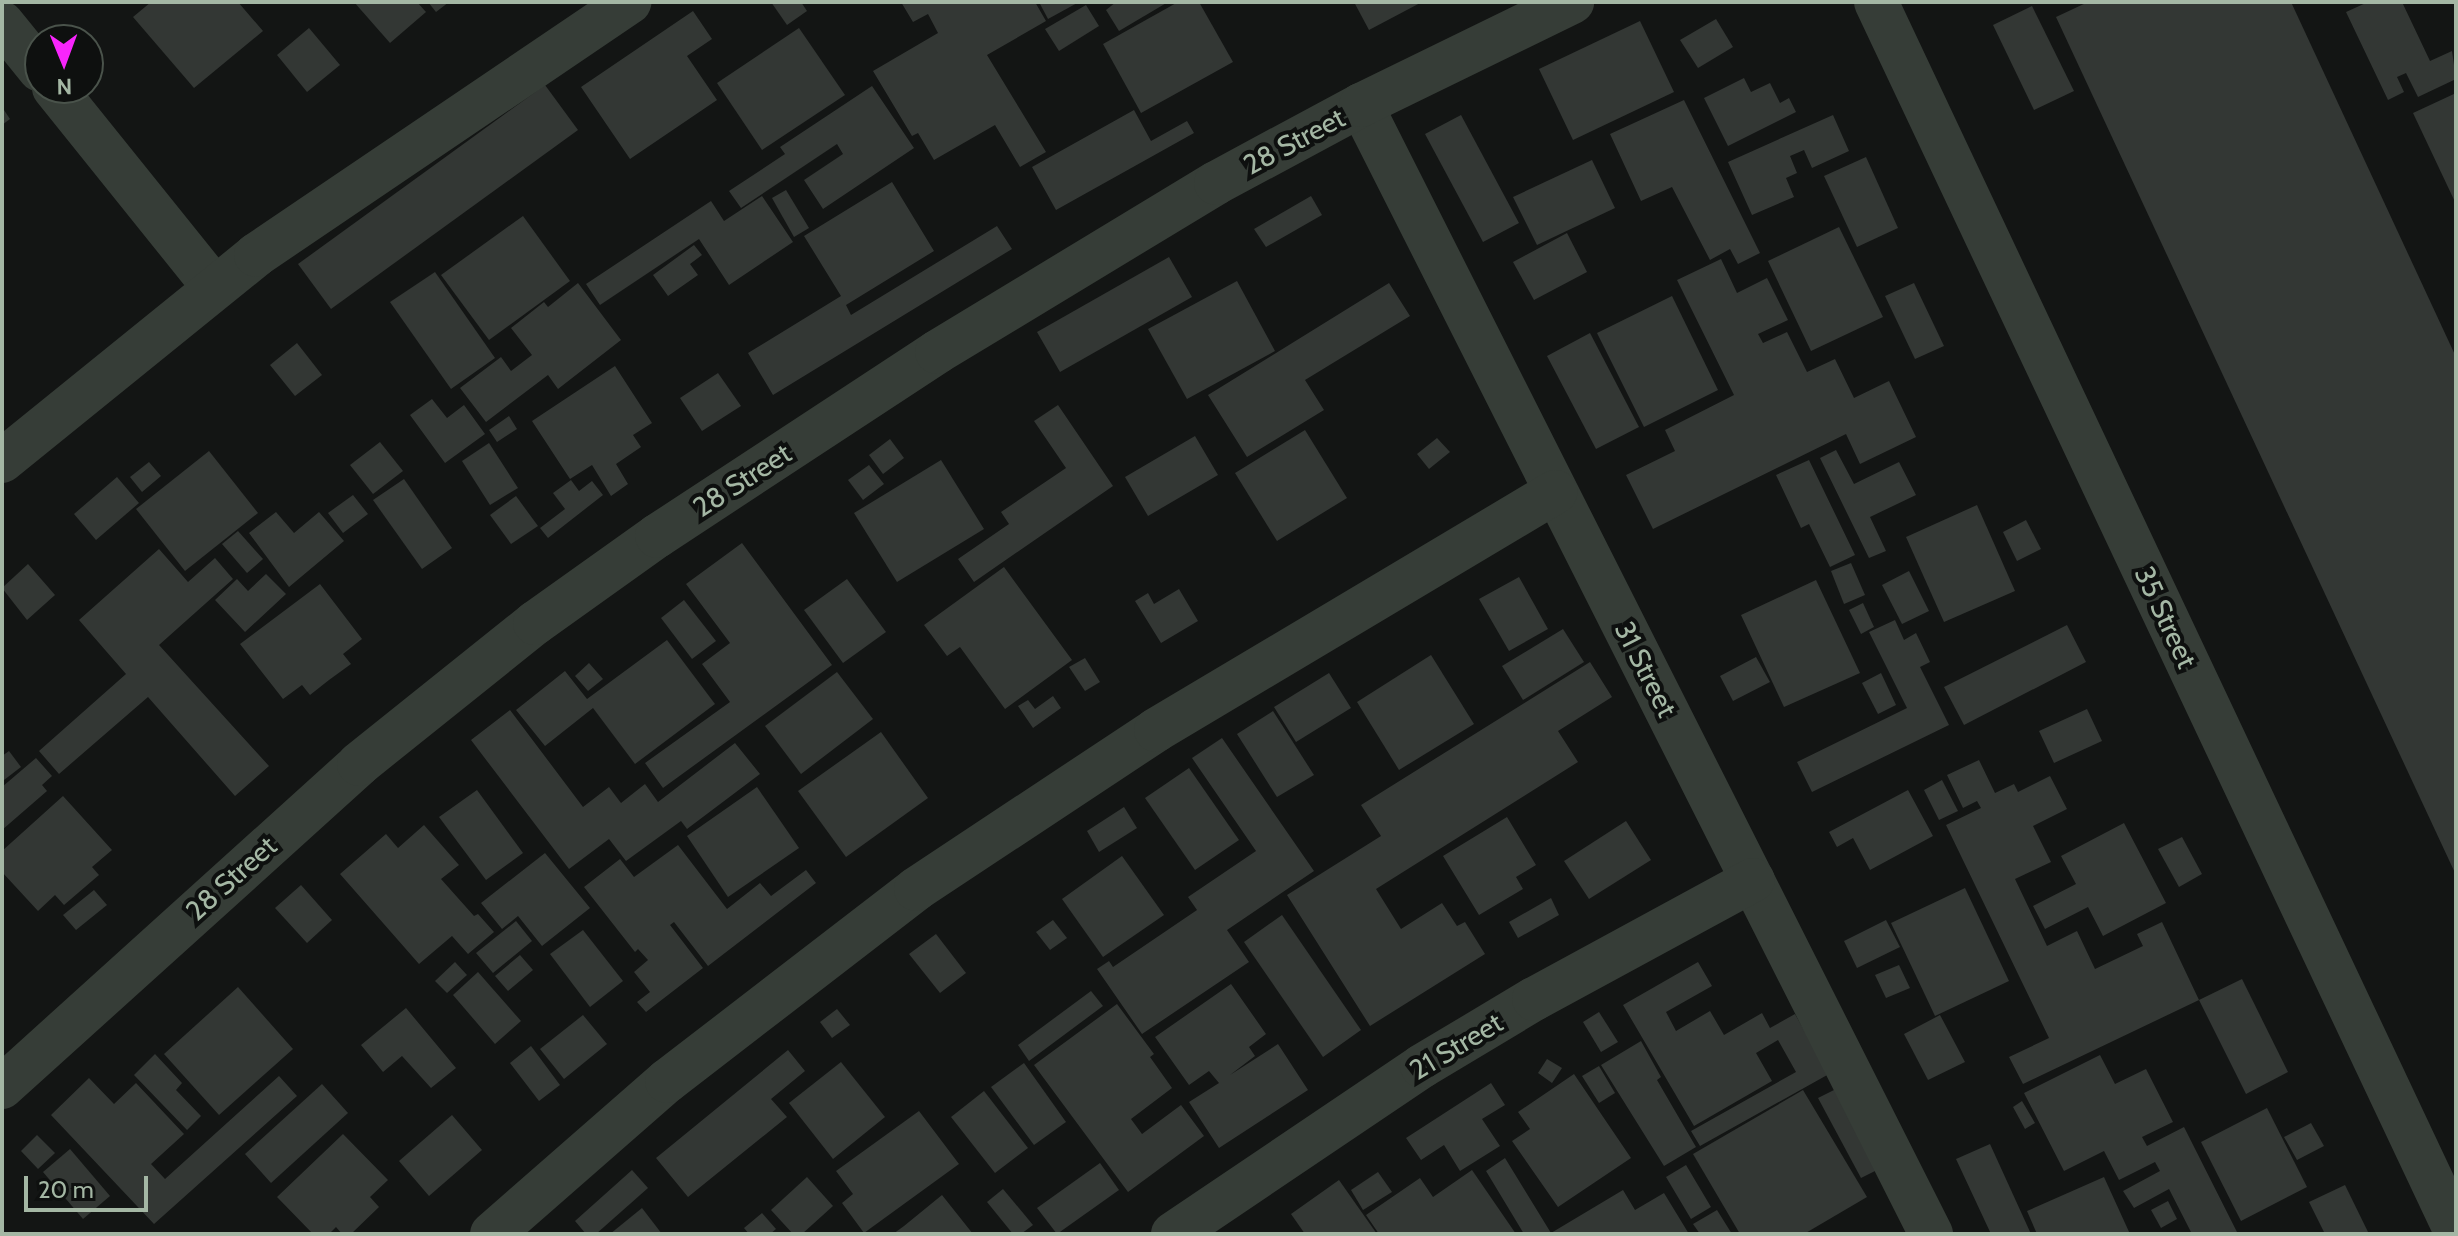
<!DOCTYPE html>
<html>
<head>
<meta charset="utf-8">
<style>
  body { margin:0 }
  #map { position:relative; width:2458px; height:1236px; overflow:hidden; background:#131514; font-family:Cabin,sans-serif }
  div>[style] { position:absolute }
  .building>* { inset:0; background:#333734 }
  .minor>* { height:44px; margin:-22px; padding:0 22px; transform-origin:22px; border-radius:22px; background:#363d37 }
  span { translate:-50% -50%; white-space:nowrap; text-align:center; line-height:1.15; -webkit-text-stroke:8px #0e100f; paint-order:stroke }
  .street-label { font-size:28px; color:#a4b7a4 }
  .frame { position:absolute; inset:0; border:4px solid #a4b7a4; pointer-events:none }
  .north { position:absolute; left:24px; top:24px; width:80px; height:80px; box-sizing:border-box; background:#0e100f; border:2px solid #4a534b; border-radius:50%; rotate:179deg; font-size:22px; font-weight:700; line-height:32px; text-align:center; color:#a4b7a4 }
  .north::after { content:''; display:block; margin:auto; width:28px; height:36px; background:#f825fc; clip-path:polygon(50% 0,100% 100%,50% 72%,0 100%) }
  .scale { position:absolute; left:24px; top:1176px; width:124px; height:36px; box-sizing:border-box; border:4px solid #a4b7a4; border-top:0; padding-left:10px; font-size:24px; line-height:28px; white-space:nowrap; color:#a4b7a4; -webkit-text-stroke:6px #0e100f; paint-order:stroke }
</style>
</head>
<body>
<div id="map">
  <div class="building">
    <i style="clip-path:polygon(151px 2px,238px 2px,263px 31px,194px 88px,133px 17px)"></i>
    <i style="clip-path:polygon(354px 2px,417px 2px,426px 12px,390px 43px)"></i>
    <i style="clip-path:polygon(428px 2px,449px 2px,436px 12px)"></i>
    <i style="clip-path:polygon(771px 2px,801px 2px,807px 11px,787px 25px)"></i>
    <i style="clip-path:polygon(901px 2px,1035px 2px,1046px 21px,987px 55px,1046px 152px,1020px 167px,995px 125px,934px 160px,918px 133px,912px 136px,873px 71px,938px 33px,928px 14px,913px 22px)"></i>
    <i style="clip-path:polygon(1039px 2px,1079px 2px,1048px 19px)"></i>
    <i style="clip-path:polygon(1116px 2px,1168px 2px,1119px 31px,1106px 10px)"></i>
    <i style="clip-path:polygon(1178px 2px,1199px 2px,1233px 62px,1141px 113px,1103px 44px)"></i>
    <i style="clip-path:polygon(1354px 2px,1422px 2px,1369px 30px)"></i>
    <i style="clip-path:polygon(2088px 2px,2291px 2px,2456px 357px,2456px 875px,2056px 17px)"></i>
    <i style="clip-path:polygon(2368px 2px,2402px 2px,2430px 61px,2452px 51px,2456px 79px,2418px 97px,2406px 73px,2397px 77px,2404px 92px,2388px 100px,2346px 12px)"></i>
    <i style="clip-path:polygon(1086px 5px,1099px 26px,1059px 51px,1045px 29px)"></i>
    <i style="clip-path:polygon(2032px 6px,2074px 91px,2034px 110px,1993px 25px)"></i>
    <i style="clip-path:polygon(693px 11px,712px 39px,687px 56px,717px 100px,630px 159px,581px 87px)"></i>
    <i style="clip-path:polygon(1716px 19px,1733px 47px,1698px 68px,1680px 40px)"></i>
    <i style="clip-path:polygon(1640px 21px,1674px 92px,1573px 140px,1539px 69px)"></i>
    <i style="clip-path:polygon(309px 28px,340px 65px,307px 92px,277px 55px)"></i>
    <i style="clip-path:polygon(799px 28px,845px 95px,762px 150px,717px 83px)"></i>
    <i style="clip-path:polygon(1744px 78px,1751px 92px,1770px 83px,1780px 103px,1789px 98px,1796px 112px,1728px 146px,1704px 98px)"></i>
    <i style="clip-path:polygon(545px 85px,578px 130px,331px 309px,298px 264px)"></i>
    <i style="clip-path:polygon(872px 86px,914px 148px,823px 209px,804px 180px,843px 154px,837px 144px,741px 208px,729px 191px,785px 154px,780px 147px)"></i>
    <i style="clip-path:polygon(2456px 93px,2456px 204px,2413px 113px)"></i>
    <i style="clip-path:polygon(1684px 100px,1760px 253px,1738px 264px,1730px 249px,1710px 260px,1672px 187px,1641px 201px,1610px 134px)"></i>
    <i style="clip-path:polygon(2px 107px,10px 119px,2px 125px)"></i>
    <i style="clip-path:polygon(1134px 110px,1151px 141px,1187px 121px,1194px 133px,1056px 210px,1032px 167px)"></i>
    <i style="clip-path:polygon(1461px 115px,1519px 223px,1483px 242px,1425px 134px)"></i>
    <i style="clip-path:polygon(1833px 115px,1849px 151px,1812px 168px,1804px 150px,1790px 156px,1797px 173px,1786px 178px,1794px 197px,1752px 215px,1728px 162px)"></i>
    <i style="clip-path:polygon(1866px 157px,1898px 228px,1857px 247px,1824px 176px)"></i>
    <i style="clip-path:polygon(1592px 160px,1615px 208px,1537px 245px,1513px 197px)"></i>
    <i style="clip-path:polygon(892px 182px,934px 251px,846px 305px,851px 315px,997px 226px,1012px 249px,773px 395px,748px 353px,841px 296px,804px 236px)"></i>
    <i style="clip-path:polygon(786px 190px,809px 228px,794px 237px,772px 198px)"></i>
    <i style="clip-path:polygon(762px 196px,793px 242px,729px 285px,699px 239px,600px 305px,586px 284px,711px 201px,724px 221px)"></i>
    <i style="clip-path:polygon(1311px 196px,1322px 215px,1266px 247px,1254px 229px)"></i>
    <i style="clip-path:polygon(523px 216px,570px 281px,489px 340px,441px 275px)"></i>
    <i style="clip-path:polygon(1839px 227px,1883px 317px,1811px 351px,1768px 261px)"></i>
    <i style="clip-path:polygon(1567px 233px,1587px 272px,1534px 300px,1513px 262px)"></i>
    <i style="clip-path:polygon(694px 245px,702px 255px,690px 264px,698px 275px,668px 296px,653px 275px)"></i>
    <i style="clip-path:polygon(1169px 257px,1192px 297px,1060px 372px,1037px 332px)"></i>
    <i style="clip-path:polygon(1721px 259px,1737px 293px,1767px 278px,1788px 320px,1758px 334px,1763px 343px,1787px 332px,1807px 372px,1835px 359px,1854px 398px,1889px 381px,1916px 437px,1860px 464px,1846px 434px,1653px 529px,1626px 475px,1675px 451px,1665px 430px,1734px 395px,1677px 280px)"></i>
    <i style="clip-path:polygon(435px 272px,495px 358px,451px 389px,390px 302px)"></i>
    <i style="clip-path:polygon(1237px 281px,1275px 351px,1187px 399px,1148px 329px)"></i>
    <i style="clip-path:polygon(578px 283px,621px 340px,558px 389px,548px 375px,486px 422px,460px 388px,501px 357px,511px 371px,532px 355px,511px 328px,544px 302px,548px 307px)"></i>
    <i style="clip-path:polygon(1389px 283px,1410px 316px,1305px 380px,1324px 410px,1247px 457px,1208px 395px)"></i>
    <i style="clip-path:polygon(1914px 283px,1944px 346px,1915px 359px,1885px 296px)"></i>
    <i style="clip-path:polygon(1672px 296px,1718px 390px,1644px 427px,1597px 333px)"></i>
    <i style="clip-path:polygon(1590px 333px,1639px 427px,1596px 449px,1547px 356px)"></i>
    <i style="clip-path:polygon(297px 343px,322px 375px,295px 396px,270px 365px)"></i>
    <i style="clip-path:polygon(615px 366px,652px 423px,633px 435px,641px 447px,616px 464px,628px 484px,611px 496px,592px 465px,570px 479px,532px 421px)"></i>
    <i style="clip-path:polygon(718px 373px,741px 406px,702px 431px,680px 398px)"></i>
    <i style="clip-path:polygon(432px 399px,447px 418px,464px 405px,485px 434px,445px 463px,410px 415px)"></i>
    <i style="clip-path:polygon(1058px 405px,1113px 486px,974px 582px,958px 559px,1009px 524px,1001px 512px,1066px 468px,1034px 421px)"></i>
    <i style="clip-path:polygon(509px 416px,517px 429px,497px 442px,489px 430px)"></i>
    <i style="clip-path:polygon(1305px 430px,1347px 498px,1277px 541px,1235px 473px)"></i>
    <i style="clip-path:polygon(1195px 436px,1218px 475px,1148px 516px,1125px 477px)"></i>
    <i style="clip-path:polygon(1437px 438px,1450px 452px,1429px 469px,1417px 454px)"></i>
    <i style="clip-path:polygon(890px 439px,904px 458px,883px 474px,869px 455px)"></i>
    <i style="clip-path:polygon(380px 442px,403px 471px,373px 494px,350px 465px)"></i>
    <i style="clip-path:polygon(489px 443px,518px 488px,490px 505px,462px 461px)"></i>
    <i style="clip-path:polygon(1836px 450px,1854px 484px,1899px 462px,1916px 495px,1870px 517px,1886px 551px,1869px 558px,1820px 458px)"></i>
    <i style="clip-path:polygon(209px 451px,258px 513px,185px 571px,136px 509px)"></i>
    <i style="clip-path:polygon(941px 460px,984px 529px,897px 582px,854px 513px)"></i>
    <i style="clip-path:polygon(1809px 460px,1855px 555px,1830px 567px,1809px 524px,1801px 528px,1776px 475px)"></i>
    <i style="clip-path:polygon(149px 462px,161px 476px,142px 492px,130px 477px)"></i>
    <i style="clip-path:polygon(869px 465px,884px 484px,863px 500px,848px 480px)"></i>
    <i style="clip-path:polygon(117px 477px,139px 503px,96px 540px,74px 514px)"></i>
    <i style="clip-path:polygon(404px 479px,452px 548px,422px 569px,373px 500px)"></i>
    <i style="clip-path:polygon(571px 480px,579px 491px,592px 481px,603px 495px,548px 538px,540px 528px,565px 509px,553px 493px)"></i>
    <i style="clip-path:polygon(353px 495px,368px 514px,343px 533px,328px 513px)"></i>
    <i style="clip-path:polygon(516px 496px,538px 526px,511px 544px,490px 515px)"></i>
    <i style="clip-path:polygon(1977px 505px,2015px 591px,1944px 622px,1906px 537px)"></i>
    <i style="clip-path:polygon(276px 512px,294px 533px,319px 512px,344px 541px,289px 587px,249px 533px)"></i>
    <i style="clip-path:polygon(2026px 520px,2041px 549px,2017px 561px,2003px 532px)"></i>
    <i style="clip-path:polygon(238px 531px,263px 559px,247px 573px,222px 544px)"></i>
    <i style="clip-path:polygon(742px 543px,832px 665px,663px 788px,645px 763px,730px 702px,702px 664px,730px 643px,686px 584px)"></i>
    <i style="clip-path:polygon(159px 549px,188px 582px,215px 558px,233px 579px,159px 645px,269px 766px,235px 796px,148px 697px,59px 774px,39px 751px,126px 674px,79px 620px)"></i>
    <i style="clip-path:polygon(1851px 563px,1865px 595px,1844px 604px,1831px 571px)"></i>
    <i style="clip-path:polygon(28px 564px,55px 595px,27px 620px,2px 588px)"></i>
    <i style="clip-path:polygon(1004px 567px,1072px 660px,1005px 709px,960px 647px,947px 656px,924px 625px)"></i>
    <i style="clip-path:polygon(1909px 571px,1929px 611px,1902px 624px,1882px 585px)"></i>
    <i style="clip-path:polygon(266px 574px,286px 594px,245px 632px,215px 600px,237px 579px,248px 591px)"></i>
    <i style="clip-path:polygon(1519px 577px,1548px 629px,1509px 651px,1479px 599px)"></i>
    <i style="clip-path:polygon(847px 579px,886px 632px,843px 663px,804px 610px)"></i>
    <i style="clip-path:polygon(1816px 580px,1860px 673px,1784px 707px,1741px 615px)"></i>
    <i style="clip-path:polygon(320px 584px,362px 639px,343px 654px,351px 664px,329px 680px,310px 695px,302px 685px,283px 699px,240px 644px)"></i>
    <i style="clip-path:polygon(1179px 589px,1198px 621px,1161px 643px,1135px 601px,1148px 593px,1154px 604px)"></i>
    <i style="clip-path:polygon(684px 600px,716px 641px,692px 659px,661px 618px)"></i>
    <i style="clip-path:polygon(1863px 603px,1874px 627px,1861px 634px,1849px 610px)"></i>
    <i style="clip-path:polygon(1895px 620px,1904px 640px,1916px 633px,1930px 662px,1920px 667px,1949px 725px,1812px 792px,1797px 762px,1907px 708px,1869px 632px)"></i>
    <i style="clip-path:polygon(2067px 625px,2086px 662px,1964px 725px,1944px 687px)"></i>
    <i style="clip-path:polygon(1563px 629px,1584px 662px,1523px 700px,1502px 666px)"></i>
    <i style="clip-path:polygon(667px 640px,715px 704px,635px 764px,593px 708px,545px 746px,516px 710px,565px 671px,587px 699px)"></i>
    <i style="clip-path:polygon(1431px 655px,1474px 724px,1399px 770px,1357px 702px)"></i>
    <i style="clip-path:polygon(1756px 657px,1770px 682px,1733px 701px,1720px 676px)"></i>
    <i style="clip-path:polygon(1085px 658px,1100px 682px,1085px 691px,1069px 667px)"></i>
    <i style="clip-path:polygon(1590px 662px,1612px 697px,1558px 731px,1578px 762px,1376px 889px,1401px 929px,1442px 903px,1457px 926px,1465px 922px,1485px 954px,1370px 1026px,1287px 895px,1381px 836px,1361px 805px)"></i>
    <i style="clip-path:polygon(589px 663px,603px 679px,588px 691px,575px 676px)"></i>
    <i style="clip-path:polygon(837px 672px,873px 719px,801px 774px,765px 726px)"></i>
    <i style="clip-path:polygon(1329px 673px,1351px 708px,1296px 742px,1274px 707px)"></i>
    <i style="clip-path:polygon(1881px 673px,1896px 705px,1878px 714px,1862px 683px)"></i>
    <i style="clip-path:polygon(1053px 696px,1061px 708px,1033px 728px,1018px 706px,1028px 700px,1035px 709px)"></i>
    <i style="clip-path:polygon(2087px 709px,2102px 741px,2054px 763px,2039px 731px)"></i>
    <i style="clip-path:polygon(510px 710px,583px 807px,609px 787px,621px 803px,645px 784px,658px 802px,735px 743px,760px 774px,687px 829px,681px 821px,626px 861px,609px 839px,569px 869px,471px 740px)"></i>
    <i style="clip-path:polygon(1273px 711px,1314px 775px,1277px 797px,1237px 734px)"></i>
    <i style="clip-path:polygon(881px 732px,928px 798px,846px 857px,798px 791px)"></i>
    <i style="clip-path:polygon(1222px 738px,1314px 871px,1227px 930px,1249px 962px,1142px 1034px,1097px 969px,1109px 961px,1113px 967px,1197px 910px,1188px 897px,1256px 851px,1192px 758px)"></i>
    <i style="clip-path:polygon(9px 751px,21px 767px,4px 780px,2px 756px)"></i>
    <i style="clip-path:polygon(36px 758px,52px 776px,42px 785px,47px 791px,2px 830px,2px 787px)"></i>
    <i style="clip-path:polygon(1979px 760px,1995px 793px,2014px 784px,2018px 792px,2050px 776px,2067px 809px,2033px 826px,2051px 862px,2015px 879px,2047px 946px,2077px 931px,2095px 969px,2143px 946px,2137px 934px,2162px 922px,2199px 1000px,2023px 1084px,2009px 1057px,2049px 1038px,1946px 825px,1981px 808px,1977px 801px,1963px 808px,1947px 775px)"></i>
    <i style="clip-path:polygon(1189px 768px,1239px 840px,1195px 870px,1145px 798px)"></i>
    <i style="clip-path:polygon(1942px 780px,1958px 811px,1939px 820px,1924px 790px)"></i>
    <i style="clip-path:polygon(757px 787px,799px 848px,728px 897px,687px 836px)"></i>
    <i style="clip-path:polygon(477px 790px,523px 853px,486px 880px,439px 817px)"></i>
    <i style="clip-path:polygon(1908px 790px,1933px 836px,1870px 870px,1853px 838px,1837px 847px,1829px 832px)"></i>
    <i style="clip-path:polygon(63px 796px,112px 850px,92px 867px,99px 875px,64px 905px,55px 895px,38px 911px,2px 872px,2px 851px)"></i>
    <i style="clip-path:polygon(1124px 807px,1137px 828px,1099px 852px,1087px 831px)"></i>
    <i style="clip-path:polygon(1507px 817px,1536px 865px,1516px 877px,1523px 889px,1479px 915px,1443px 856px)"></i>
    <i style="clip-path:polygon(1626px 821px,1651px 860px,1589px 899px,1564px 861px)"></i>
    <i style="clip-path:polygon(2124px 823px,2166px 903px,2103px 936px,2088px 907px,2045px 929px,2033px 906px,2076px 884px,2061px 856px)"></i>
    <i style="clip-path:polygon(424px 825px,459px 865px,441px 879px,474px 916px,478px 914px,494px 932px,468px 954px,452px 936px,419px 964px,340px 874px,386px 834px,398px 848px)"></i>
    <i style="clip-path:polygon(2182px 837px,2202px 874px,2179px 887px,2158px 849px)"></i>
    <i style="clip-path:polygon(678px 845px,727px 909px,760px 883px,771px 896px,806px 870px,816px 883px,708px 966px,674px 922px,670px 925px,703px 968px,646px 1012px,637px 1002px,650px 992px,634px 972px,648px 960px,638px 949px,635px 952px,584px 887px,620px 859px,634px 877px)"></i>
    <i style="clip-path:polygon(545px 853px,590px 908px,542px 946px,518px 916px,502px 929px,481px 903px)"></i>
    <i style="clip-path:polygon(1122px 856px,1164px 915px,1103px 957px,1062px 899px)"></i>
    <i style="clip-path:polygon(301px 885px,332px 920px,307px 943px,275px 908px)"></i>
    <i style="clip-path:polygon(1965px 888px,2009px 981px,1935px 1016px,1891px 923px)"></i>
    <i style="clip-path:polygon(94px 890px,107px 905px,76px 930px,63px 915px)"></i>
    <i style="clip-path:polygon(1551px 898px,1559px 915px,1518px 938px,1509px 922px)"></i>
    <i style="clip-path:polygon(1282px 915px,1361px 1030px,1323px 1057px,1244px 942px)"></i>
    <i style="clip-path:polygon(1053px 920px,1067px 938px,1050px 950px,1036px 932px)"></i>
    <i style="clip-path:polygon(1886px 920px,1900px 947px,1857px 968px,1844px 941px)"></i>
    <i style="clip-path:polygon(516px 921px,532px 941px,493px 973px,476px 953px)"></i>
    <i style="clip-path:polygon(583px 930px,623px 981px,590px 1007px,550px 954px)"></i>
    <i style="clip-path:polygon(936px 934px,966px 973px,940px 993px,909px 954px)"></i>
    <i style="clip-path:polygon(520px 955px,533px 970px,508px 991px,495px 976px)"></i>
    <i style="clip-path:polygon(455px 962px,467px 975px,447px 993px,435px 981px)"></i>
    <i style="clip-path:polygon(1698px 962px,1712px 986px,1666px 1012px,1676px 1031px,1710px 1011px,1724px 1035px,1762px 1013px,1770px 1028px,1795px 1014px,1829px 1074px,1700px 1146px,1691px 1131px,1796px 1072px,1778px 1040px,1756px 1053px,1772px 1081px,1694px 1126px,1623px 1005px)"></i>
    <i style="clip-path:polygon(1899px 965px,1910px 988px,1886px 998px,1875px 975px)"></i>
    <i style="clip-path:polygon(478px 972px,521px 1021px,495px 1044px,453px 995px)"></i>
    <i style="clip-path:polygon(2242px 979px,2288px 1072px,2246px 1094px,2199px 1000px)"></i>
    <i style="clip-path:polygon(1231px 984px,1266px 1034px,1249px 1047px,1255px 1056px,1230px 1075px,1278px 1044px,1308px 1090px,1219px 1148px,1189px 1102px,1219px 1083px,1209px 1071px,1189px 1085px,1155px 1037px)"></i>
    <i style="clip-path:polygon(238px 987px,293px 1049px,219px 1115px,164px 1054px)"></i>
    <i style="clip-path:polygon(1091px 991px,1103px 1006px,1029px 1061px,1018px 1045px)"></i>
    <i style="clip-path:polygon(1117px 1004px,1154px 1054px,1150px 1057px,1172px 1088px,1131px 1119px,1142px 1134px,1181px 1105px,1204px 1136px,1128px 1192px,1034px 1065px)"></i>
    <i style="clip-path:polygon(406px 1008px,456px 1068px,431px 1088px,402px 1056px,383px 1072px,361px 1045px)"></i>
    <i style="clip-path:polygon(837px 1009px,850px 1025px,832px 1038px,820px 1022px)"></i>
    <i style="clip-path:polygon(1599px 1012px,1618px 1042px,1601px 1052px,1583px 1022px)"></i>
    <i style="clip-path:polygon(583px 1015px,607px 1044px,564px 1079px,540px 1049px)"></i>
    <i style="clip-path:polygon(1940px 1015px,1965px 1062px,1928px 1080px,1904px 1034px)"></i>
    <i style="clip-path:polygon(1641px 1041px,1661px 1077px,1657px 1080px,1696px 1147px,1664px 1166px,1601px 1065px)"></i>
    <i style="clip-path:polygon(531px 1046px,560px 1085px,539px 1101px,510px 1063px)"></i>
    <i style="clip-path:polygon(788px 1050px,805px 1071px,771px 1099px,787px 1117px,688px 1197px,656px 1158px)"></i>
    <i style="clip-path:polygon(155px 1054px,182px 1083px,176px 1090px,201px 1116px,187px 1130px,134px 1075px)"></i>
    <i style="clip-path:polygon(2100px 1055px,2115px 1084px,2146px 1069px,2173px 1122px,2142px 1137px,2147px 1146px,2184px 1127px,2238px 1234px,2192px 1234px,2169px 1189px,2134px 1208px,2123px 1191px,2160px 1171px,2155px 1162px,2119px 1180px,2104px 1151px,2064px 1171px,2024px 1093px)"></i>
    <i style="clip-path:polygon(1547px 1059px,1562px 1068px,1552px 1083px,1538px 1073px)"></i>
    <i style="clip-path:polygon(841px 1062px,885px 1117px,833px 1159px,789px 1103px)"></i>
    <i style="clip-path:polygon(1024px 1063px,1066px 1122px,1034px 1145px,991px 1087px)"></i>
    <i style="clip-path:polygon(1599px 1066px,1615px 1093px,1599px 1103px,1582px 1076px)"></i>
    <i style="clip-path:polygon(1574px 1074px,1631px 1158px,1558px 1207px,1512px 1141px,1530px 1129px,1518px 1112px)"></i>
    <i style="clip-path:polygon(279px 1076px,297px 1096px,154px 1224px,51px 1115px,89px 1078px,114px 1104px,136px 1083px,184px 1134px,151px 1164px,165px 1179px)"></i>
    <i style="clip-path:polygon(1491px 1083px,1505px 1105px,1482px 1119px,1500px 1146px,1460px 1171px,1444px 1145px,1421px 1160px,1406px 1138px)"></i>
    <i style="clip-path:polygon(322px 1084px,348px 1113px,271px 1183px,245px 1154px)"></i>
    <i style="clip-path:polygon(1838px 1088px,1881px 1168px,1861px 1178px,1818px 1098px)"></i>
    <i style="clip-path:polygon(1803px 1090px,1867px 1197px,1804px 1234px,1740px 1234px,1693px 1154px)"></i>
    <i style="clip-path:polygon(984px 1091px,1028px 1148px,995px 1173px,951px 1117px)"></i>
    <i style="clip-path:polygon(2022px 1101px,2035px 1123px,2025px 1129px,2013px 1107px)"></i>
    <i style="clip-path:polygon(2267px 1108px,2307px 1187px,2241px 1221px,2201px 1142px)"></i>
    <i style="clip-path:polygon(919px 1111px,959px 1164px,864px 1233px,842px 1203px,853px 1194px,836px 1171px)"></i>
    <i style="clip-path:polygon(452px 1115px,482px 1150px,429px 1196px,399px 1161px)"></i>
    <i style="clip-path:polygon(2311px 1123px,2324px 1146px,2297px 1160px,2284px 1137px)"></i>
    <i style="clip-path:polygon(343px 1134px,388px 1180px,370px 1197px,379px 1207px,351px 1234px,342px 1234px,336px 1227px,329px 1234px,313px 1234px,277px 1197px)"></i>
    <i style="clip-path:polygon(37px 1135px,55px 1153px,38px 1169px,21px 1151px)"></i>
    <i style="clip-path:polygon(1990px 1144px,2031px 1234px,1991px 1234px,1956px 1159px)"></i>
    <i style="clip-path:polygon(70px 1149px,110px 1196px,83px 1219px,43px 1172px)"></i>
    <i style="clip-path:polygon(1505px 1158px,1551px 1233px,1623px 1190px,1635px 1210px,1664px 1193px,1689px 1234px,1524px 1234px,1486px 1171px)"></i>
    <i style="clip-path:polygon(1100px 1163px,1119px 1190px,1057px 1234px,1037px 1208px)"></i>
    <i style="clip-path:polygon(1686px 1165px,1711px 1207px,1691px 1219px,1666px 1177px)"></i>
    <i style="clip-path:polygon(632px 1170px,648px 1188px,596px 1234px,586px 1234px,575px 1221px)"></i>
    <i style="clip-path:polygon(1472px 1170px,1516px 1234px,1379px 1234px,1366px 1215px,1420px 1178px,1433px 1197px)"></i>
    <i style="clip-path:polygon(1378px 1172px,1392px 1192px,1363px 1210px,1351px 1190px)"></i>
    <i style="clip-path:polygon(807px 1177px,833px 1206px,802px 1234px,793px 1234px,771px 1210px)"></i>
    <i style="clip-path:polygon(2104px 1177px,2130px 1234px,2037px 1234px,2027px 1211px)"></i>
    <i style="clip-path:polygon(1339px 1180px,1377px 1234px,1305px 1234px,1291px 1214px)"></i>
    <i style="clip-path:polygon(2345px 1185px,2369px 1234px,2325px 1234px,2309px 1202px)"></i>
    <i style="clip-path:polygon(1003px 1189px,1033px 1225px,1021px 1234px,1013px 1234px,987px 1202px)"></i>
    <i style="clip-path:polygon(942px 1195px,973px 1234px,893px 1234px,904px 1226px)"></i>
    <i style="clip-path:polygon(2168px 1201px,2177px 1219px,2161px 1228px,2151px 1210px)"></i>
    <i style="clip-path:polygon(642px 1208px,662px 1234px,610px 1234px)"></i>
    <i style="clip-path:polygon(1717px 1210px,1732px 1234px,1700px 1234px,1693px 1224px)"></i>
    <i style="clip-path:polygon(762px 1213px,776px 1229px,770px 1234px,749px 1234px,744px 1228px)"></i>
  </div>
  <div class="minor">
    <i style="left:1876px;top:2px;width:1360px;rotate:64.75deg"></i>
    <i style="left:2px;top:23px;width:60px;rotate:51deg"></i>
    <i style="left:54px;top:88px;width:255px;rotate:51.2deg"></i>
    <i style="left:1361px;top:105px;width:1265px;rotate:63.21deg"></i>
    <i style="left:2px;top:461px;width:327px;rotate:-39deg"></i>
    <i style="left:256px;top:255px;width:451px;rotate:-34.1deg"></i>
    <i style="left:2px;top:1087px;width:481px;rotate:-42.1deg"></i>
    <i style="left:359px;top:764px;width:226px;rotate:-38.7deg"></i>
    <i style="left:535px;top:623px;width:150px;rotate:-35.5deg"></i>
    <i style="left:657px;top:536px;width:335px;rotate:-33.3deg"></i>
    <i style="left:937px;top:352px;width:326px;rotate:-31.2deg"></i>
    <i style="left:1216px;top:183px;width:165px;rotate:-28.3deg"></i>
    <i style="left:1361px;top:105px;width:235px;rotate:-26deg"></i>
    <i style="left:492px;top:1234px;width:232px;rotate:-41.2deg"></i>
    <i style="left:667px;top:1081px;width:314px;rotate:-37.6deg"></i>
    <i style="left:916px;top:889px;width:288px;rotate:-33.5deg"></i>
    <i style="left:1156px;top:730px;width:465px;rotate:-30.8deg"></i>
    <i style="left:1173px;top:1234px;width:300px;rotate:-34deg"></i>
    <i style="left:1422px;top:1066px;width:131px;rotate:-30.9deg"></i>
    <i style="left:1534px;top:999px;width:249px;rotate:-28.5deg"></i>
  </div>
  <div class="street-label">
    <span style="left:1294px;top:141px;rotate:-28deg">28 Street</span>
    <span style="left:742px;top:480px;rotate:-33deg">28 Street</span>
    <span style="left:2166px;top:617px;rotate:65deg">35 Street</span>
    <span style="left:1646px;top:669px;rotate:63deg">31 Street</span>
    <span style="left:231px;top:878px;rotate:-42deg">28 Street</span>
    <span style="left:1456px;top:1046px;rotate:-31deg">21 Street</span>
  </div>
  <div class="frame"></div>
  <div class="north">N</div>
  <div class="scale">20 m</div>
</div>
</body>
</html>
